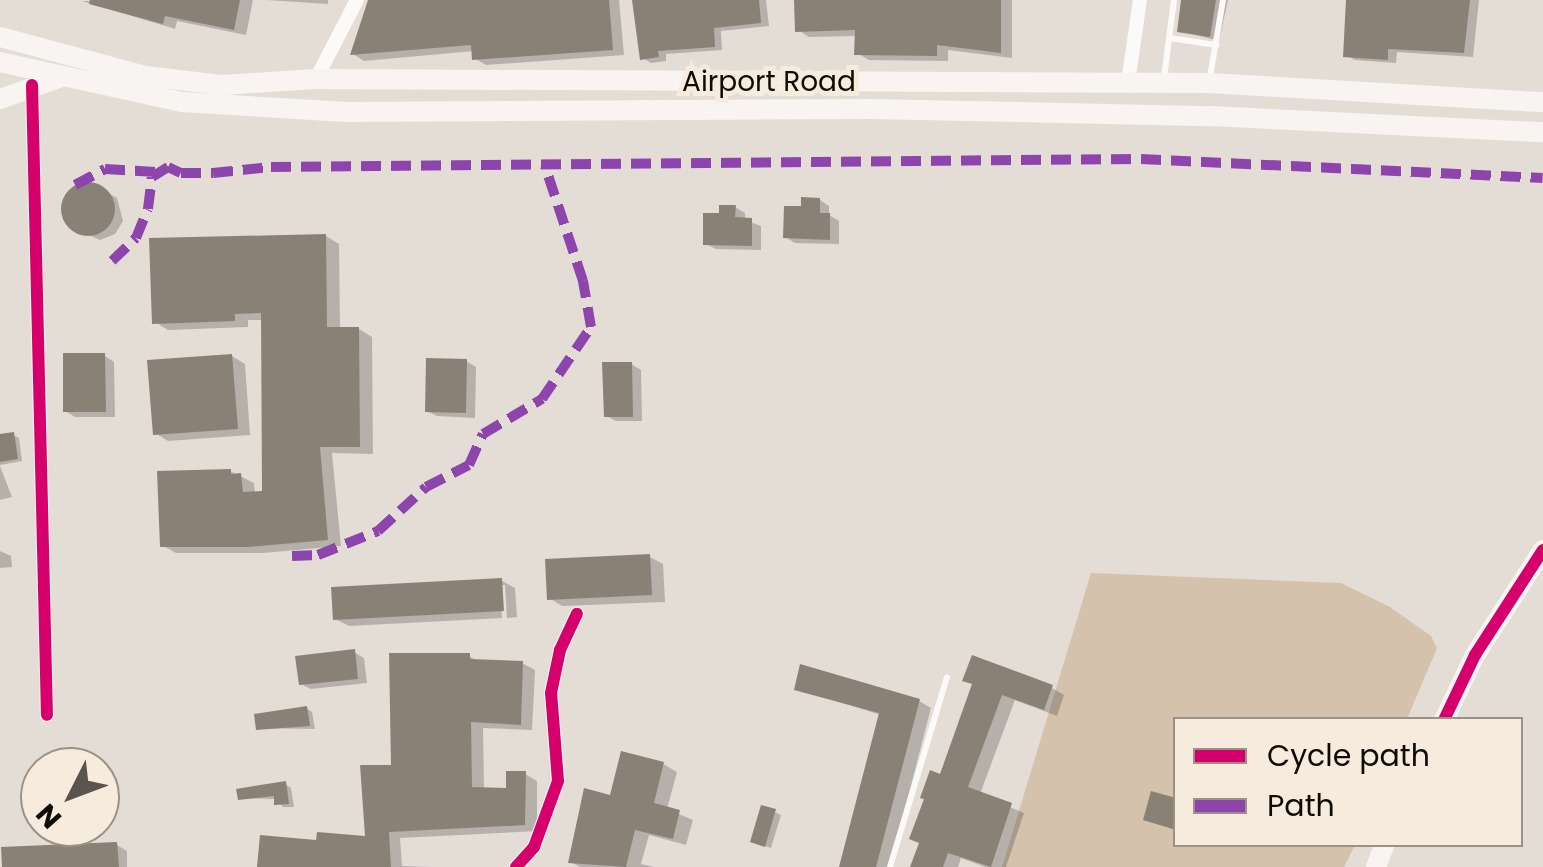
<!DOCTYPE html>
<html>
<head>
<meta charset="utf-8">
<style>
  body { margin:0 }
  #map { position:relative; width:1543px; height:867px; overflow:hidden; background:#e4ddd6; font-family:Poppins,sans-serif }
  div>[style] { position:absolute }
  .green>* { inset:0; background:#d4c2ad }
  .shadow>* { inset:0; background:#0003 }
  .building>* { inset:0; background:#8a8176 }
  .round { border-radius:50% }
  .lane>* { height:6px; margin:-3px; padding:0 3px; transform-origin:3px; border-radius:3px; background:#fbfaf9 }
  .street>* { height:14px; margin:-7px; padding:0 7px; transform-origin:7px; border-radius:7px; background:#fbfaf9 }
  .secondary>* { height:20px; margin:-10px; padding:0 10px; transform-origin:10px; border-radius:10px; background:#f7f4f1 }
  .quiet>* { height:10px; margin-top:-5px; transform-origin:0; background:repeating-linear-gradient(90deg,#8e44ad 0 20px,transparent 0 30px) }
  .cycleway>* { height:12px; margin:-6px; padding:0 6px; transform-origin:6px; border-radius:6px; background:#d6006c }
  span { translate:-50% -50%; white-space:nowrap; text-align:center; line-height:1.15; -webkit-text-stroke:10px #f7ebdd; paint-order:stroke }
  .street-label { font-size:28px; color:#0f0b07 }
  .legend { position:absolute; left:1173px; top:717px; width:350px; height:130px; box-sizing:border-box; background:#f7ebdd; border:2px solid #9a9187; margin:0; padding:12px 18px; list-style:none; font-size:30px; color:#0f0b07 }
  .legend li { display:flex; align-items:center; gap:20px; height:50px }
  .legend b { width:50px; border:2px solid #9a9187 }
  .north { position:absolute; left:20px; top:747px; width:100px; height:100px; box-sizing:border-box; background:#f7ebdd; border:2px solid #9a9187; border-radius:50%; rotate:228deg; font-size:28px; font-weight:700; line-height:40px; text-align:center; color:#0f0b07 }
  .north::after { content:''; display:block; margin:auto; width:35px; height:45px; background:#5a544f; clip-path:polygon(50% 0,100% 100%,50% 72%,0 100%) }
</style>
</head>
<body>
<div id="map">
  <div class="green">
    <i style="clip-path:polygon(1091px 573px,1341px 583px,1390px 607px,1431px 636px,1437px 648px,1407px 719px,1176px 720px,1176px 844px,1355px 845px,1344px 867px,1002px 867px)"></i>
  </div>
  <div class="shadow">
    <i style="clip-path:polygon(253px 0,246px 35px,177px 21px,175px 29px,82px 1px)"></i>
    <i style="clip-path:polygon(267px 0,328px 0,328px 4px)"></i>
    <i style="clip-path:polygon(383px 0,619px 0,624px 55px,486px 65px,474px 58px,474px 51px,364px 61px,353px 54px)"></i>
    <i style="clip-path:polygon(634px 0,766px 0,769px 26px,721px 31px,722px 50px,666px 54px,666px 61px,651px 63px,643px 58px)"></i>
    <i style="clip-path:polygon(797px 0,1012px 0,1012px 58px,948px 50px,948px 61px,869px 60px,857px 53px,857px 36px,809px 37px,798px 30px)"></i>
    <i style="clip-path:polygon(1184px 0,1228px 0,1219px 41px,1180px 31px)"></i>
    <i style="clip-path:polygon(1349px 0,1479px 0,1473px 57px,1397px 52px,1396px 63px,1355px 60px,1346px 55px)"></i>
    <i style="clip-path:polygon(92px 184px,117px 198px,123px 221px,115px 234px,100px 240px,73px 228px,64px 206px,70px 192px)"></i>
    <i style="clip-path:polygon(820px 200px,829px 206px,829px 215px,839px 221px,839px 244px,795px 243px,785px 237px,803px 209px)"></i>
    <i style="clip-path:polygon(735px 207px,745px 213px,745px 220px,761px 226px,761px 250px,716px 249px,706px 244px)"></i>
    <i style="clip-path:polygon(326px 236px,339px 244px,340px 329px,359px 329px,372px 337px,373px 454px,332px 453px,341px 546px,263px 553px,176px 553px,162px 545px,230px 471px,254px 483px,255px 494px,264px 494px,263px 320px,248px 320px,248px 327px,168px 330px,155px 322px)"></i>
    <i style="clip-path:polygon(105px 356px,114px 362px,115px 417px,75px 417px,65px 411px)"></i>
    <i style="clip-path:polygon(232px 356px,245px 364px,250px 435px,168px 441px,155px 433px)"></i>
    <i style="clip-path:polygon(466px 361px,476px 367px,475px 418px,437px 416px,427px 411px)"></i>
    <i style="clip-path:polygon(631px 364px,641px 370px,642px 421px,616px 421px,606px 416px)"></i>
    <i style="clip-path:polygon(13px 435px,19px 438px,22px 461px,0 465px,0 437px)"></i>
    <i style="clip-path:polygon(0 466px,12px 497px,0 500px)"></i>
    <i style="clip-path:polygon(0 551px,11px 556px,12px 567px,0 568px)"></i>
    <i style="clip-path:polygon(650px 557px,663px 564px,665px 602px,562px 606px,549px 598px)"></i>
    <i style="clip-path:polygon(502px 581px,515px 588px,517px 617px,507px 618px,505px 585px,500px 585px,502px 618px,349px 626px,335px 619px)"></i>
    <i style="clip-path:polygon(354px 652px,364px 658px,367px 683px,311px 689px,301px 684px)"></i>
    <i style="clip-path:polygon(469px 656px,479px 662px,522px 663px,535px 670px,532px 730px,483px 728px,484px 790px,508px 791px,525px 774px,537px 781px,537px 831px,400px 838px,402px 866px,431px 867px,259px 867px,319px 843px,368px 839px,394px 767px)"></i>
    <i style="clip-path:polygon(975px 685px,1052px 688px,1064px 695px,1057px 716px,1015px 700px,980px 794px,1024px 813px,1006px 867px,985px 867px,961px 858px,958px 867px,913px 867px)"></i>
    <i style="clip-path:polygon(797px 689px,919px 701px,931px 708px,890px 867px,845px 867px,881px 715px)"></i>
    <i style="clip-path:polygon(306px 708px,312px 712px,315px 729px,258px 728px)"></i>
    <i style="clip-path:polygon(663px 764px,677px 772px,667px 809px,693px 820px,686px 845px,649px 835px,641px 864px,654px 867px,580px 867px,571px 862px,611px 798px)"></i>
    <i style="clip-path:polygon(285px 784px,291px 788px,294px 807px,283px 807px,276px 799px,240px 798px)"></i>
    <i style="clip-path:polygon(775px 812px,781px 815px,771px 848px,759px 844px)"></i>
    <i style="clip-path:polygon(117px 845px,127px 851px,127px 867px,4px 867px)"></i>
  </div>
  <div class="building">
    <i style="clip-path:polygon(90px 0,240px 0,234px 30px,165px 16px,163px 24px,89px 4px)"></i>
    <i style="clip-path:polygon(368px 0,609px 0,613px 50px,472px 60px,471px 45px,350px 55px)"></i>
    <i style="clip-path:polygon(632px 0,759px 0,761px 23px,714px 28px,715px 47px,658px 51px,659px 57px,640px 60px)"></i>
    <i style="clip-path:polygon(794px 0,1001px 0,1001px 53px,937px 45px,937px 56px,854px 55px,855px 30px,795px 32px)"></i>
    <i style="clip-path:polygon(1181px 0,1216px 0,1210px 37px,1177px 32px)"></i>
    <i style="clip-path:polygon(1346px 0,1470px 0,1464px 53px,1388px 49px,1388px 60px,1343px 57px)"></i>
    <i class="round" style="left:61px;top:182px;width:54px;height:54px"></i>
    <i style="clip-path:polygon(801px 197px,820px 198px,820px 213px,830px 213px,830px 240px,783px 238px,784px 206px,801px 206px)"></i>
    <i style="clip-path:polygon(719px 205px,736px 205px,735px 217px,752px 218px,752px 246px,703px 245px,703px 213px,719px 213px)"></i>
    <i style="clip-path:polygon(326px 234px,327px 327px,359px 327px,360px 447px,320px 447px,328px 540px,248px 547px,160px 547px,157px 471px,231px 469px,231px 474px,241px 473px,243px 492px,262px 491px,261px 313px,235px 314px,235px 321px,152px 324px,149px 238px)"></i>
    <i style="clip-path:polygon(63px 353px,105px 353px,106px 412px,63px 412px)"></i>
    <i style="clip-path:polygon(232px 354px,238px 429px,153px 435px,147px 360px)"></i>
    <i style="clip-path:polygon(426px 358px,467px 359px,466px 413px,425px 412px)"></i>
    <i style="clip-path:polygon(602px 362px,632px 362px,633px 417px,604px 417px)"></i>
    <i style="clip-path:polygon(14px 432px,18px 459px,0 462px,0 434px)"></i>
    <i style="clip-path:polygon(650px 554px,652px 595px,547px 600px,545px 559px)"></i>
    <i style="clip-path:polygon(502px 578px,504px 611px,333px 620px,331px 587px)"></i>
    <i style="clip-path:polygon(355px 649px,358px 679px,299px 685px,295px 656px)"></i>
    <i style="clip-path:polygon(389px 653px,470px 653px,470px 659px,523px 661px,521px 725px,471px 722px,472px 787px,506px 788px,506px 771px,526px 771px,525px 825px,389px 832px,391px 867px,257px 867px,260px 835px,316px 840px,317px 832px,365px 836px,360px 765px,391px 765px)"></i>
    <i style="clip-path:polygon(972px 655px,1053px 685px,1044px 710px,1002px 695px,968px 787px,1012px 803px,991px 867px,948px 853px,943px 867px,910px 867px,919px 843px,909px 839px,924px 799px,920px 798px,930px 770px,940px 774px,972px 684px,962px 681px)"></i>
    <i style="clip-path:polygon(800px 664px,920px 699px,876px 867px,839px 867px,879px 713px,794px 690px)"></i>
    <i style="clip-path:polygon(307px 706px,310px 726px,256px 730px,254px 714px)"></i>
    <i style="clip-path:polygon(621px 751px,664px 762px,654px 803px,680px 810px,673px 839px,635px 830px,626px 867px,568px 863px,584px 788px,610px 795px)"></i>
    <i style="clip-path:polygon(286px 781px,289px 804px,274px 805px,274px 796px,238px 800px,236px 789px)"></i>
    <i style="clip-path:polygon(1151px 791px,1176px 798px,1176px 830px,1143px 820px)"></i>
    <i style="clip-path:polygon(761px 805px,776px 809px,765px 847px,750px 842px)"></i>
    <i style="clip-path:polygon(117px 842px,119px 867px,2px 867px,1px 847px)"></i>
  </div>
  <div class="lane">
    <i style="left:1170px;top:38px;width:47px;rotate:8.7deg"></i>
    <i style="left:1210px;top:77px;width:78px;rotate:-80.4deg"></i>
    <i style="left:1164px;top:78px;width:79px;rotate:-82.7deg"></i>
    <i style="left:890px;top:867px;width:198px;rotate:-73.3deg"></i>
  </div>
  <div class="street">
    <i style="left:316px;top:79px;width:89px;rotate:-62.6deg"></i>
    <i style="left:1128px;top:83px;width:84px;rotate:-81.8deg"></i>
    <i style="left:32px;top:85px;width:630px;rotate:88.64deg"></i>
    <i style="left:516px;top:867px;width:27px;rotate:-48deg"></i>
    <i style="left:534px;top:847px;width:70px;rotate:-70deg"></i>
    <i style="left:558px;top:781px;width:88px;rotate:-94.5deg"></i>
    <i style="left:551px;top:693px;width:44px;rotate:-78.2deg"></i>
    <i style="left:560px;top:650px;width:40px;rotate:-65deg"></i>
  </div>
  <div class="secondary">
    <i style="left:0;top:37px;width:151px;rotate:15deg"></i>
    <i style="left:146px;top:76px;width:77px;rotate:6.8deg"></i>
    <i style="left:222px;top:85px;width:94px;rotate:-3.7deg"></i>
    <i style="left:316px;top:79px;width:893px;rotate:0.26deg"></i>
    <i style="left:1209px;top:83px;width:335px;rotate:3.3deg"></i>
    <i style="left:0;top:62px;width:186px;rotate:12.4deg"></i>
    <i style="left:182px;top:102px;width:165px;rotate:3.5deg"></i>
    <i style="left:347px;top:112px;width:522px;rotate:-0.33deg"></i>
    <i style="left:869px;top:109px;width:341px;rotate:1.2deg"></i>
    <i style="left:1210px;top:116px;width:333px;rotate:2.8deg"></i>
    <i style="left:0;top:99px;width:63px;rotate:-19.6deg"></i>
    <i style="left:1444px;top:720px;width:72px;rotate:-64.5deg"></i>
    <i style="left:1475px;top:655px;width:125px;rotate:-57.1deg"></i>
    <i style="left:1376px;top:867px;width:25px;rotate:-69deg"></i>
  </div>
  <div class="quiet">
    <i style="left:75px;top:185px;width:34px;rotate:-28deg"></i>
    <i style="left:105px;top:169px;width:51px;rotate:3.4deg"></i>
    <i style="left:112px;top:261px;width:33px;rotate:-44deg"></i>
    <i style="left:136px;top:238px;width:31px;rotate:-68deg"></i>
    <i style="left:148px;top:209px;width:32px;rotate:-83deg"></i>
    <i style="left:152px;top:177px;width:19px;rotate:-32deg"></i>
    <i style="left:168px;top:167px;width:14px;rotate:25deg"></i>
    <i style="left:181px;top:173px;width:32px"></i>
    <i style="left:213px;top:173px;width:58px;rotate:-5.9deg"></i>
    <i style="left:271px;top:167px;width:870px;rotate:-0.53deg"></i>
    <i style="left:1141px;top:159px;width:402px;rotate:2.7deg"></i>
    <i style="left:292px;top:556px;width:26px;rotate:-2deg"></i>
    <i style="left:318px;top:555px;width:65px;rotate:-21.8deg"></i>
    <i style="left:378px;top:531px;width:65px;rotate:-42.5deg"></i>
    <i style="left:426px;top:487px;width:48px;rotate:-27.1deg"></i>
    <i style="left:469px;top:465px;width:34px;rotate:-66deg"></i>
    <i style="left:483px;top:434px;width:69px;rotate:-30.7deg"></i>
    <i style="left:542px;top:399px;width:87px;rotate:-55.8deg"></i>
    <i style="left:591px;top:327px;width:47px;rotate:-99.9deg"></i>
    <i style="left:583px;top:281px;width:121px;rotate:-108.3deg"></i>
  </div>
  <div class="cycleway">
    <i style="left:32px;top:85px;width:630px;rotate:88.64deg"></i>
    <i style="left:1444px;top:720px;width:72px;rotate:-64.5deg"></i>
    <i style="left:1475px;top:655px;width:125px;rotate:-57.1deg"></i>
    <i style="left:516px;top:867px;width:27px;rotate:-48deg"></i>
    <i style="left:534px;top:847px;width:70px;rotate:-70deg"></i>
    <i style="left:558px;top:781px;width:88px;rotate:-94.5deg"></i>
    <i style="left:551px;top:693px;width:44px;rotate:-78.2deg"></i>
    <i style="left:560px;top:650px;width:40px;rotate:-65deg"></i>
  </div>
  <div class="street-label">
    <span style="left:769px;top:82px">Airport Road</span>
  </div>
  <ul class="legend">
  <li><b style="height:12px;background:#d6006c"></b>Cycle path</li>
  <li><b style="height:12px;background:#8e44ad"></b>Path</li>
  </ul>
  <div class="north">N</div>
</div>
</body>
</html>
